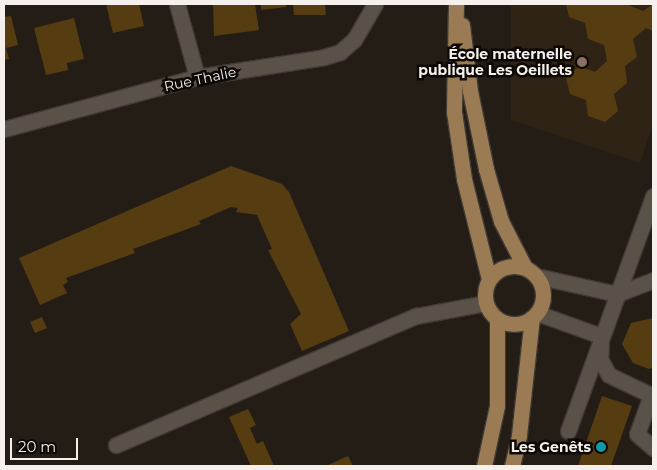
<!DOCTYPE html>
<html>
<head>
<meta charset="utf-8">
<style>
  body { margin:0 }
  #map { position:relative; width:657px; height:470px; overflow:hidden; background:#241d16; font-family:Montserrat,sans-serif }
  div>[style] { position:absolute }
  .education>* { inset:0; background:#2f2315 }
  .building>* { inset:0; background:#563c11 }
  .roads { filter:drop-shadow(1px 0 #403a36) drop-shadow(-1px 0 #403a36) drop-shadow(0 1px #403a36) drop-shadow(0 -1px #403a36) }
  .minor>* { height:15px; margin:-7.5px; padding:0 7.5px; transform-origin:7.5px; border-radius:7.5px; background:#5a5149 }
  .major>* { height:15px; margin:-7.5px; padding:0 7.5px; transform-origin:7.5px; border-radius:7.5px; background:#9b7b53 }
  .major>.ring { margin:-7.5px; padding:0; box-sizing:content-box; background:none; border:15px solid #9b7b53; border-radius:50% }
  .dots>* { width:14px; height:14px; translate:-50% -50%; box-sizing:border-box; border:2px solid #0b0805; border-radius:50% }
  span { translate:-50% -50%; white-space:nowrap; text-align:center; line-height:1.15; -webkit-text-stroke:5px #0b0805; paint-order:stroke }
  .poi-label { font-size:14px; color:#f5f0eb; font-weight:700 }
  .right { translate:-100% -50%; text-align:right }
  .street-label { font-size:14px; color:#f5f0eb }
  .frame { position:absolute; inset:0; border:5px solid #f5f0eb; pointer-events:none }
  .scale { position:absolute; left:10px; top:438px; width:68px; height:22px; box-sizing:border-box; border:2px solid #f5f0eb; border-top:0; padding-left:6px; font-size:15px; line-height:18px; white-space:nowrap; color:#f5f0eb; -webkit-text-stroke:4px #0b0805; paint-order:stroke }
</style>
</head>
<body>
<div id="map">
  <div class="education">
    <i style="clip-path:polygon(511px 4px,653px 4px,653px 124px,640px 163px,511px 120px)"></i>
  </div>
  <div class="building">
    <i style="clip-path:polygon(106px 4px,139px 4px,144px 26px,113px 33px)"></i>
    <i style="clip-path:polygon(213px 4px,255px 4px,259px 30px,214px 36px)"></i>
    <i style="clip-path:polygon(261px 4px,286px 4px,286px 7px,261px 10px)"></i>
    <i style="clip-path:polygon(293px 4px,325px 4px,326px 15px,294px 15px)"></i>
    <i style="clip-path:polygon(566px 4px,626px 4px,643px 11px,653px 4px,653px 31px,646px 28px,633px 39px,637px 57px,625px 66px,627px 83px,614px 94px,618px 111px,605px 122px,588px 116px,586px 100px,570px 94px,566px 78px,579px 66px,595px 72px,607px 61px,604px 45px,588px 39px,585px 23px,569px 17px)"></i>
    <i style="clip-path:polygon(11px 16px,18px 45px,6px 48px,9px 59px,4px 60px,4px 17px)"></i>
    <i style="clip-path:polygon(74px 18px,84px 59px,67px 63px,68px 70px,46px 75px,34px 28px)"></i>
    <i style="clip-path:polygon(231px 166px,282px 184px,289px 192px,349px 331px,302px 351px,290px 324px,301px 314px,268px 250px,272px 249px,257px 215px,236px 212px,238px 208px,231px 207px,199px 221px,201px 224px,133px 249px,135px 253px,66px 278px,68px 282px,63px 285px,67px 293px,40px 305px,19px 258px)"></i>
    <i style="clip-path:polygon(42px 317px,47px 328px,35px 333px,30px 322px)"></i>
    <i style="clip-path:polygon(653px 318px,653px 368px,649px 369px,633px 363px,622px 344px,631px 323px)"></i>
    <i style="clip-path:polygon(602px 396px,632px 406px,611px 466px,578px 466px)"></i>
    <i style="clip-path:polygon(248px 409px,256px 425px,250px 428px,257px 444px,263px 441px,274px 466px,251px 466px,229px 417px)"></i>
    <i style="clip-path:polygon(348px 456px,353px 466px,326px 466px)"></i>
  </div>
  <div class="roads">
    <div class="minor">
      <i style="left:177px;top:4px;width:76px;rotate:74.7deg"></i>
      <i style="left:4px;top:129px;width:200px;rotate:-15.1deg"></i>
      <i style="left:197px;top:77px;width:129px;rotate:-8.9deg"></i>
      <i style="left:324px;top:57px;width:17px;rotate:-17deg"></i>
      <i style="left:340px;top:52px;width:18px;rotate:-41deg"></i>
      <i style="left:354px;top:40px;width:42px;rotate:-59.7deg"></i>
      <i style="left:536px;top:276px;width:83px;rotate:12.5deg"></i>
      <i style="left:617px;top:294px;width:39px;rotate:-21deg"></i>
      <i style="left:537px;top:313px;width:68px;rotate:19.8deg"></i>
      <i style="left:601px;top:345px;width:14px;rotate:94deg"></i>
      <i style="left:600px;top:359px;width:18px;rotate:61deg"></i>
      <i style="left:609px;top:375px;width:47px;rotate:25.5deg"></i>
      <i style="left:651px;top:395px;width:41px;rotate:109.7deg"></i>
      <i style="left:637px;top:434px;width:21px;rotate:41deg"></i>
      <i style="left:568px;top:431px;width:250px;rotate:-70.1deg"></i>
      <i style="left:116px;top:445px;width:327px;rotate:-23.3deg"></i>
      <i style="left:416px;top:316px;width:71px;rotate:-10.5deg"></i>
    </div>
    <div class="major">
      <i style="left:456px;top:4px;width:108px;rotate:91.1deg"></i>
      <i style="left:454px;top:112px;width:68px;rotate:81.5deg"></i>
      <i style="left:464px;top:179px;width:103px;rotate:76deg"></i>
      <i style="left:462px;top:25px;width:66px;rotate:83.1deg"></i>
      <i style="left:470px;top:91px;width:80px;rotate:78.4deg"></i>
      <i style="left:486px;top:169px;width:54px;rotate:73.9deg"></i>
      <i style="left:501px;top:221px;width:53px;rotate:62.9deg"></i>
      <i class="ring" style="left:485px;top:266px;width:43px;height:43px"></i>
      <i style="left:484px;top:466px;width:61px;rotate:-77.8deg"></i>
      <i style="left:497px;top:406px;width:87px;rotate:-90deg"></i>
      <i style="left:512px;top:466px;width:32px;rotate:-77deg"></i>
      <i style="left:519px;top:435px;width:118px;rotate:-83.7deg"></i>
    </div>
  </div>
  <div class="dots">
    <i style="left:582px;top:62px;background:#8d6e63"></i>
    <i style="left:601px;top:447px;background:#0f9aa8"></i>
  </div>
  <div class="poi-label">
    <span class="right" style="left:572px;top:62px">École maternelle<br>publique Les Oeillets</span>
    <span class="right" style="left:591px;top:447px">Les Genêts</span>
  </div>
  <div class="street-label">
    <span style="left:200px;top:79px;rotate:-12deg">Rue Thalie</span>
  </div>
  <div class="frame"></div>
  <div class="scale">20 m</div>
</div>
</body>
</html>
